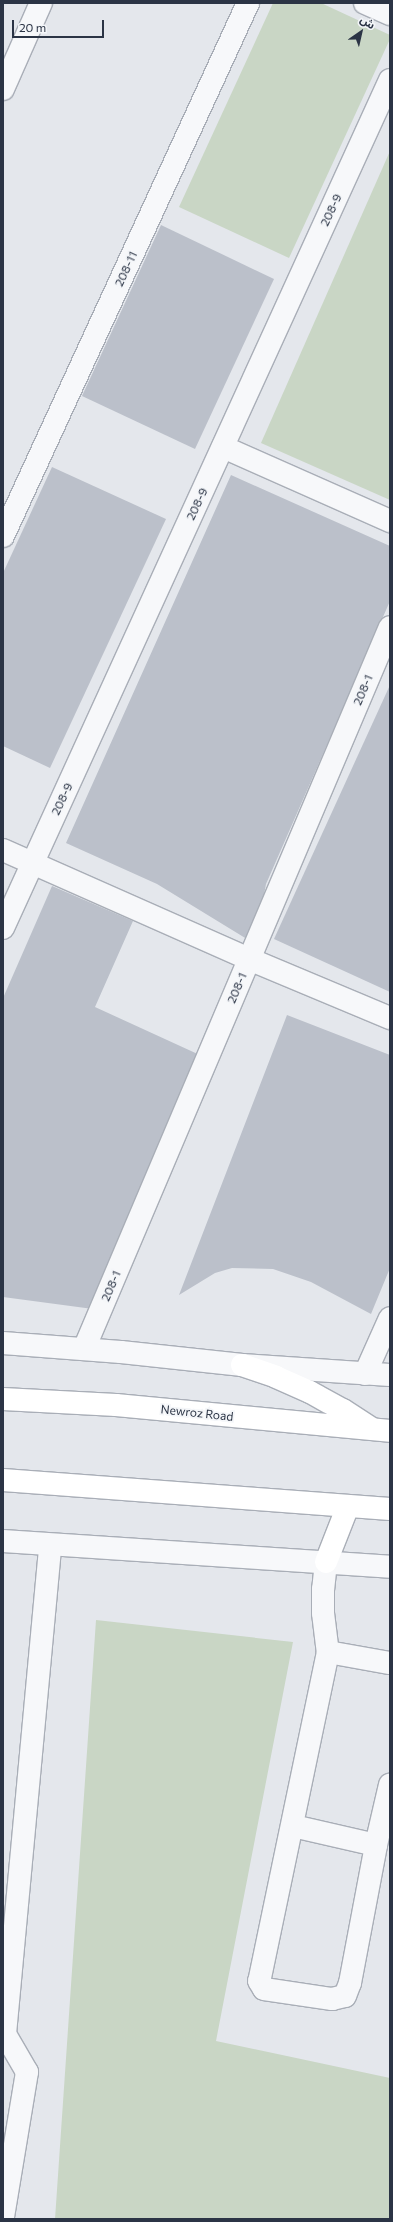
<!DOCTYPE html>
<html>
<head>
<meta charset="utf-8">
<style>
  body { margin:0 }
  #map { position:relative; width:393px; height:2222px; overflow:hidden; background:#e4e7ec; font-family:Commissioner,"Noto Sans Arabic",sans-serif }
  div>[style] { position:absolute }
  .green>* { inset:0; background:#c9d6c5 }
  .building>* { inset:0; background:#bbc0ca }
  .roads { filter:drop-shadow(1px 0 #a9aeb7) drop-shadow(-1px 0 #a9aeb7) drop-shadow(0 1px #a9aeb7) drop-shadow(0 -1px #a9aeb7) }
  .minor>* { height:22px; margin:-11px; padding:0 11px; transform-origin:11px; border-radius:11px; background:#f7f8fa }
  .major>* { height:22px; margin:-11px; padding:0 11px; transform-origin:11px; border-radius:11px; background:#fff }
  span { translate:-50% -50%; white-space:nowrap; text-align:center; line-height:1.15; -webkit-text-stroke:3.5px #f4f6f9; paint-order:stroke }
  .street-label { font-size:12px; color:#2b3445 }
  .frame { position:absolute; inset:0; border:4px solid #2b3445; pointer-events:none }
  .north { position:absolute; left:341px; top:12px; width:40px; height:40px; -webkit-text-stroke:3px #f4f6f9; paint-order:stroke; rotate:34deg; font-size:11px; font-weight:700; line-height:16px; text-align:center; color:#2b3445 }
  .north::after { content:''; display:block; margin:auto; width:14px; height:18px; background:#2b3445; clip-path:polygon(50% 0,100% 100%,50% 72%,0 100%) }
  .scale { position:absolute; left:12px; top:20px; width:92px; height:18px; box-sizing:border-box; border:2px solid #2b3445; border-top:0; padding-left:5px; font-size:12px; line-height:14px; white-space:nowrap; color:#2b3445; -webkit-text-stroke:3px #f4f6f9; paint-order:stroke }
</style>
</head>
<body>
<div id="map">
  <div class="green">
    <i style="clip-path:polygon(273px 3px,321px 3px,390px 35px,390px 39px,289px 258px,179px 207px)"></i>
    <i style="clip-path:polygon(390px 151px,390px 500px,261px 443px)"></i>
    <i style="clip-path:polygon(96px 1620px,293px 1642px,216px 2041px,390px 2078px,390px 2219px,55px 2219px)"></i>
  </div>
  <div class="building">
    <i style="clip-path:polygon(161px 225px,274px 279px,195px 449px,82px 396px)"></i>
    <i style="clip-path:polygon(52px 467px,166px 519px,50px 768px,3px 746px,3px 573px)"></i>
    <i style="clip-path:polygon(231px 475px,390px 546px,390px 601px,266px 884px,255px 944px,157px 884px,66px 843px)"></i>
    <i style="clip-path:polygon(390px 685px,390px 992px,274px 939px)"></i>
    <i style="clip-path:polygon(52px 886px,133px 921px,95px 1007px,202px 1056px,160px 1141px,93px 1309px,3px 1297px,3px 998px)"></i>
    <i style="clip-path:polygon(287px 1015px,390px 1055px,390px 1268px,371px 1314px,311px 1282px,273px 1269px,232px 1268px,215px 1273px,179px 1295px)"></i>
  </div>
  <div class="roads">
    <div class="minor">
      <i style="left:365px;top:3px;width:27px;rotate:24deg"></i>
      <i style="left:3px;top:89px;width:94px;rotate:-66.2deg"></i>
      <i style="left:223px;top:447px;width:183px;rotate:23.9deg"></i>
      <i style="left:3px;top:536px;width:587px;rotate:-65.31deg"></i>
      <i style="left:3px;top:850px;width:269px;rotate:23.9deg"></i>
      <i style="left:249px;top:959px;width:153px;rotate:22.7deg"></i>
      <i style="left:3px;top:928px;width:932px;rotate:-65.47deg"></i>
      <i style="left:3px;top:1343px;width:118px;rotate:4.4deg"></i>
      <i style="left:121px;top:1352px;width:122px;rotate:6.1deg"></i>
      <i style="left:242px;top:1365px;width:148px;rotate:3.9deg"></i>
      <i style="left:84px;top:1349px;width:784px;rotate:-67.03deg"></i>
      <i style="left:365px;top:1374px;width:61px;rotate:-65.9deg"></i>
      <i style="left:3px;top:1541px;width:388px;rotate:3.8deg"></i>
      <i style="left:326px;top:1562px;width:27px;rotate:96deg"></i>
      <i style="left:323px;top:1589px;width:24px;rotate:90deg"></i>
      <i style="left:323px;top:1613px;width:39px;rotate:83deg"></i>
      <i style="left:328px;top:1652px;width:336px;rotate:101.8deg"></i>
      <i style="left:259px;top:1981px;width:9px;rotate:58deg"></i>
      <i style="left:264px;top:1989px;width:69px;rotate:8.4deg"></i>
      <i style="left:332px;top:1999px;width:13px;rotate:-13deg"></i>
      <i style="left:345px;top:1996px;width:14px;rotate:-69deg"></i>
      <i style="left:350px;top:1983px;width:140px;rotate:-79.3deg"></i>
      <i style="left:376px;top:1845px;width:62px;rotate:-76.9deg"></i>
      <i style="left:328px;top:1652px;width:63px;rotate:10.1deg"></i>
      <i style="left:293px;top:1826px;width:85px;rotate:12.9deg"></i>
      <i style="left:3px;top:2217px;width:147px;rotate:-80.6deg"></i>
      <i style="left:27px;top:2072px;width:44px;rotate:-120.1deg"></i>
      <i style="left:5px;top:2034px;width:491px;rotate:-84.7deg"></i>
    </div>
    <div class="major">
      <i style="left:242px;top:1365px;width:36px;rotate:19deg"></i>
      <i style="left:276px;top:1377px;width:37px;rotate:24deg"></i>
      <i style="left:310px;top:1392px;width:38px;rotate:29deg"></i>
      <i style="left:343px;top:1410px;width:33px;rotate:33deg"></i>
      <i style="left:3px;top:1399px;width:113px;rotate:3deg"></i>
      <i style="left:116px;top:1405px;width:275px;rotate:5.4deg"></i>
      <i style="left:3px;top:1480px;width:388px;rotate:4.3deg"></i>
      <i style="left:326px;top:1562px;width:60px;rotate:-68.6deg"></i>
    </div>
  </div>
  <div class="street-label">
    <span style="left:331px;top:210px;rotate:-65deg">208-9</span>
    <span style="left:126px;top:269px;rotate:-65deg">208-11</span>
    <span style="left:197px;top:504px;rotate:-65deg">208-9</span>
    <span style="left:363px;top:690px;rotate:-67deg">208-1</span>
    <span style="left:62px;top:799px;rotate:-65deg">208-9</span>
    <span style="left:237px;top:988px;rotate:-67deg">208-1</span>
    <span style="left:111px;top:1286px;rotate:-67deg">208-1</span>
    <span style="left:197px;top:1413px;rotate:6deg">Newroz Road</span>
  </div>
  <div class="frame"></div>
  <div class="north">ش</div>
  <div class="scale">20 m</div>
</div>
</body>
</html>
